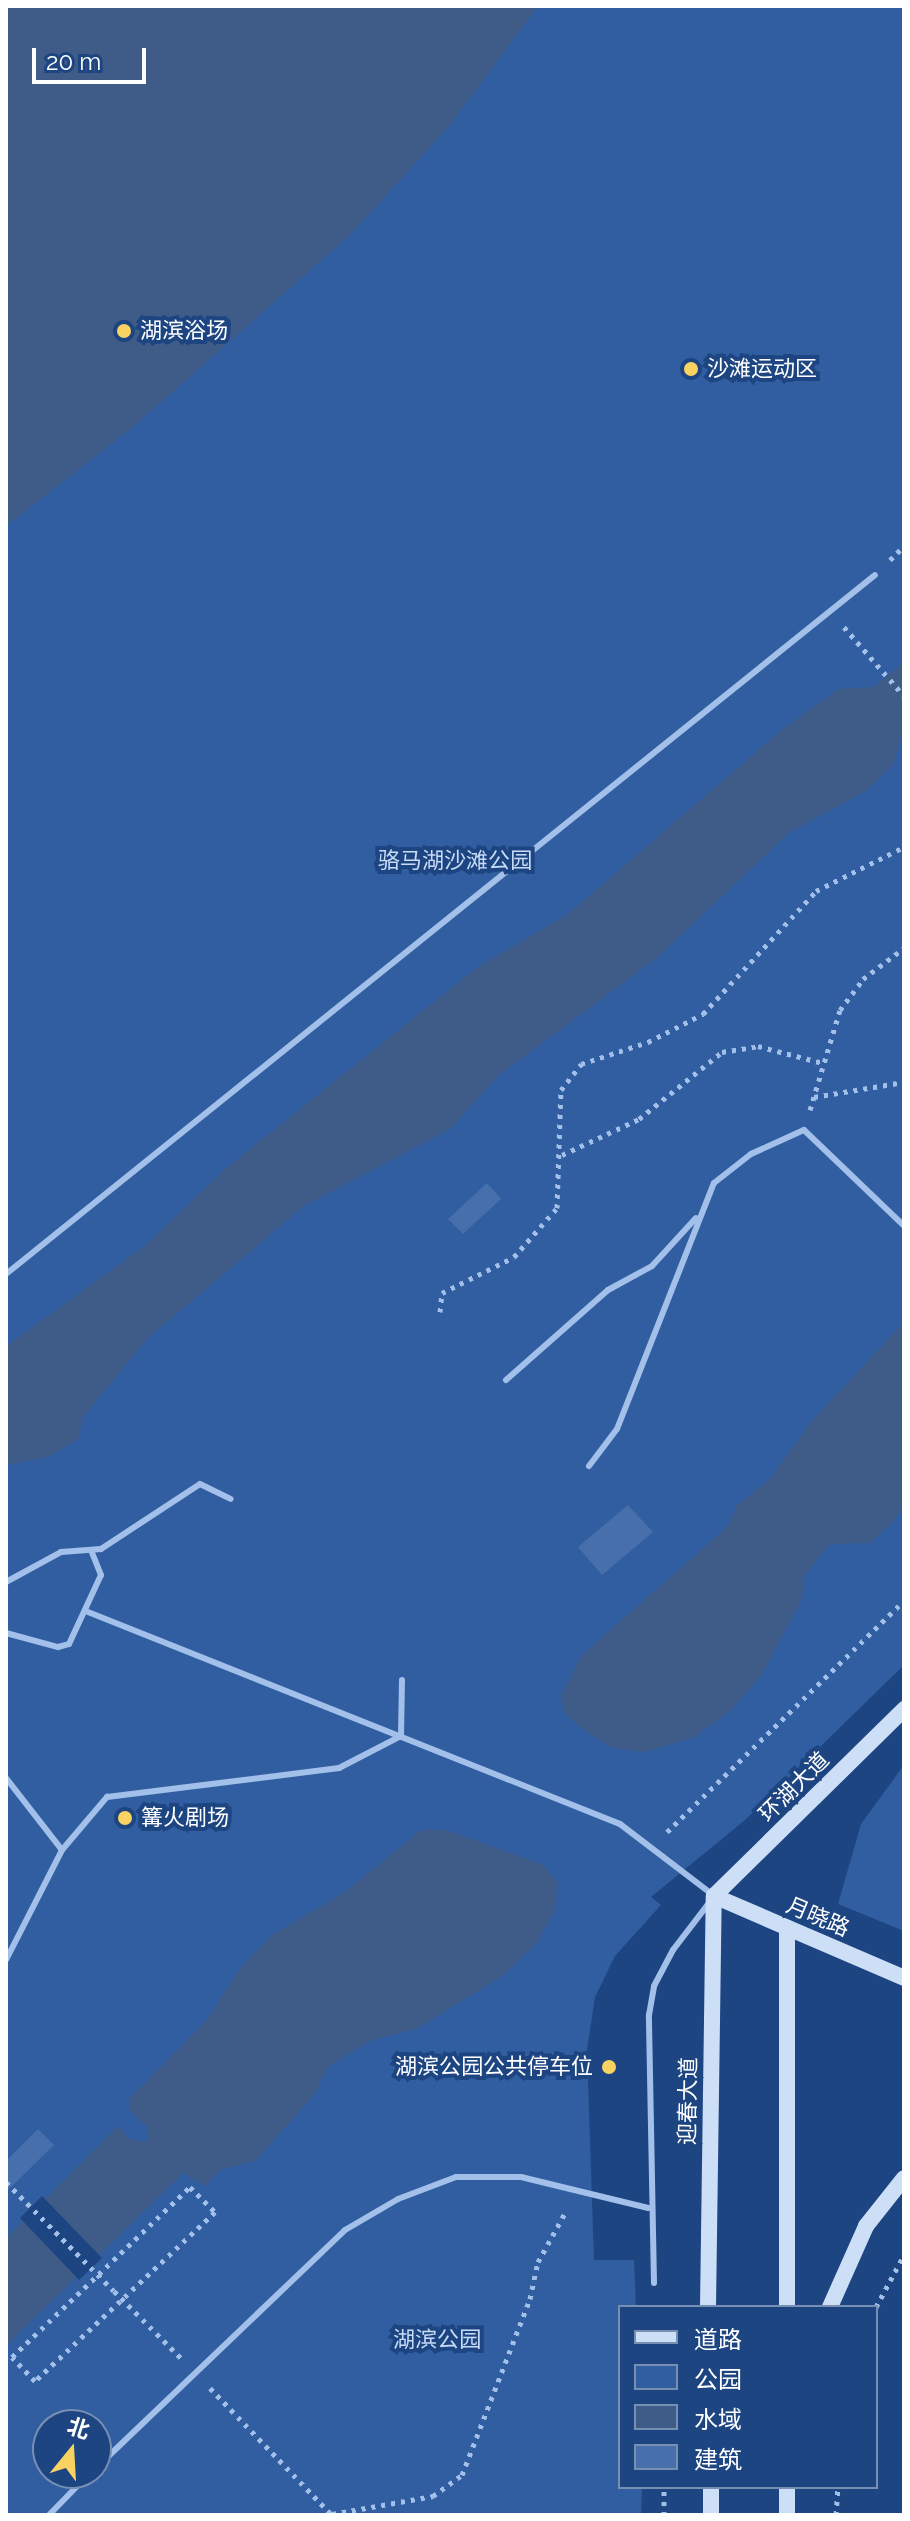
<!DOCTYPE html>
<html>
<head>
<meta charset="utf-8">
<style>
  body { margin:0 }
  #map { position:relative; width:910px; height:2521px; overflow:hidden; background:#1d4581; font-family:Raleway,"Noto Sans SC",sans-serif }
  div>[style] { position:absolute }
  .green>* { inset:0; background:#315ea0 }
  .water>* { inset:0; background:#3f5c89 }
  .pier>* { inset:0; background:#1d4581 }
  .building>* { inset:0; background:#466fab }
  .path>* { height:5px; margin-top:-2.5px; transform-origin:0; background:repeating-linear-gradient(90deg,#a2c0e9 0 4px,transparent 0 10px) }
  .lane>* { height:6px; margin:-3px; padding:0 3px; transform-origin:3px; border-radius:3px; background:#a2c0e9 }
  .secondary>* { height:16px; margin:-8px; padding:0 8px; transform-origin:8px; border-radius:8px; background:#cddef7 }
  .path-bridge>* { height:5px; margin-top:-2.5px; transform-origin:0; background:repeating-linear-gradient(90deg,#a2c0e9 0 4px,transparent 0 10px) }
  .dots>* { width:22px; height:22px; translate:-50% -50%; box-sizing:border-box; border:4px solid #1d4581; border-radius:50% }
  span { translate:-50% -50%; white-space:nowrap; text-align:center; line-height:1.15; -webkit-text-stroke:8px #1d4581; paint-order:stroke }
  .poi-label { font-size:22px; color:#fff }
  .left { translate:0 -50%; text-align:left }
  .right { translate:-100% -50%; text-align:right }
  .park-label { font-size:22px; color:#c7dbf7 }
  .street-label { font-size:22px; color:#fff }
  .frame { position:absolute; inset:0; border:8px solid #fff; pointer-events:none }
  .legend { position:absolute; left:618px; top:2305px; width:260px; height:184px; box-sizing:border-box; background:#1d4581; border:2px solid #778fb3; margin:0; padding:10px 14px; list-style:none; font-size:24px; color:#fff }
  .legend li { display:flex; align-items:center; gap:16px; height:40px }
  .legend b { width:40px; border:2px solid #778fb3 }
  .north { position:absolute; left:32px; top:2409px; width:80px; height:80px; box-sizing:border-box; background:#1d4581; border:2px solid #778fb3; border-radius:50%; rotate:18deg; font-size:22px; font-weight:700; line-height:32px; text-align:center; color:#fff }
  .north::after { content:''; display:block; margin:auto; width:28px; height:36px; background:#f9d261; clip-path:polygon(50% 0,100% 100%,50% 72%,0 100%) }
  .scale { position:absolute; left:32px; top:48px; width:114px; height:36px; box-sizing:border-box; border:4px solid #fff; border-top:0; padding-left:10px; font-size:24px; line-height:28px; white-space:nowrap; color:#fff; -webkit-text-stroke:6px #1d4581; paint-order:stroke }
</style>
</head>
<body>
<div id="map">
  <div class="green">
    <i style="clip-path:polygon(evenodd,62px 6px,904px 6px,904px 1665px,745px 1820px,651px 1897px,661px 1905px,615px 1956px,595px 1997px,587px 2050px,594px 2260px,634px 2260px,636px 2307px,620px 2307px,620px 2487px,642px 2487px,641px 2515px,6px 2515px,6px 56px,62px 6px,48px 2425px,96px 2425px,96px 2473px,48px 2473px,48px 2425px)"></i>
    <i style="clip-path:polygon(904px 1765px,904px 1931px,838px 1904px,861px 1824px)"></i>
  </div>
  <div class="water">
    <i style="clip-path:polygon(6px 6px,538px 6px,450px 125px,350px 235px,133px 427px,6px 526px)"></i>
    <i style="clip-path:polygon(904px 662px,904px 728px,893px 765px,866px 791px,790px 832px,658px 957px,498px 1076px,450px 1129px,304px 1206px,148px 1338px,83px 1417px,78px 1439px,49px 1457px,6px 1465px,6px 1346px,146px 1245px,225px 1169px,475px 969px,568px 914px,784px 728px,839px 689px,874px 687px)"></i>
    <i style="clip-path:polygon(904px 1322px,904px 1505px,891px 1524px,870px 1543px,830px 1544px,805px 1575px,802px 1599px,761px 1676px,730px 1711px,693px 1738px,644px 1752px,612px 1748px,578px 1726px,564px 1711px,561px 1695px,581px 1656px,728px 1526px,737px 1505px,770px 1479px,809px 1424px)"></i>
    <i style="clip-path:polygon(421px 1830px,447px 1830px,543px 1865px,557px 1881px,556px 1907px,537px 1943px,502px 1976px,418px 2028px,370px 2041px,328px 2067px,314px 2095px,255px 2161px,220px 2170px,205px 2186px,183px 2173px,6px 2346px,6px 2238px,118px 2126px,129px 2139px,147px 2142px,147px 2127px,129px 2110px,129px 2099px,206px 2021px,241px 1967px,272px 1935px,345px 1892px)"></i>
  </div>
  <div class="pier">
    <i style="clip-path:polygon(42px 2196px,102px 2258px,79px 2280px,20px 2218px)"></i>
  </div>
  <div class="building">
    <i style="clip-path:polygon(487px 1183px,501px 1199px,463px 1234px,448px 1219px)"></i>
    <i style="clip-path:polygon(628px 1505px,653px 1532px,602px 1575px,578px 1547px)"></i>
    <i style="clip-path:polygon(38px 2129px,54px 2145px,6px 2192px,6px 2161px)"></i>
  </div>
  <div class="path">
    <i style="left:890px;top:560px;width:20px;rotate:-45deg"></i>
    <i style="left:844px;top:627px;width:91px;rotate:49deg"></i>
    <i style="left:814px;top:1097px;width:91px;rotate:-9.5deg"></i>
    <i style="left:810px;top:1110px;width:104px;rotate:-73.3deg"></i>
    <i style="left:840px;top:1010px;width:39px;rotate:-53deg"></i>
    <i style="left:863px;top:979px;width:51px;rotate:-37.1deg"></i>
    <i style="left:562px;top:1155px;width:85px;rotate:-25.1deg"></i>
    <i style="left:639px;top:1119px;width:107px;rotate:-38.9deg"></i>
    <i style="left:722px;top:1052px;width:36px;rotate:-9deg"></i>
    <i style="left:758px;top:1046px;width:67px;rotate:14.7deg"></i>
    <i style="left:440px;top:1312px;width:19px;rotate:-84deg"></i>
    <i style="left:442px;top:1293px;width:80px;rotate:-26.6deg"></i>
    <i style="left:514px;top:1257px;width:65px;rotate:-48.7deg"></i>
    <i style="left:557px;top:1208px;width:118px;rotate:-88.1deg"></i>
    <i style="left:561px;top:1090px;width:33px;rotate:-52deg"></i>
    <i style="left:581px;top:1064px;width:71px;rotate:-18.2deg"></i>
    <i style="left:648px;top:1042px;width:62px;rotate:-27deg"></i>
    <i style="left:703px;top:1014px;width:167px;rotate:-47.4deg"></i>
    <i style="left:816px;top:891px;width:98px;rotate:-26.6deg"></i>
    <i style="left:667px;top:1832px;width:331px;rotate:-44.3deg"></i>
    <i style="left:190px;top:2187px;width:35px;rotate:45deg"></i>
    <i style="left:215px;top:2212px;width:247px;rotate:136.8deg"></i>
    <i style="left:35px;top:2381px;width:33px;rotate:-134deg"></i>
    <i style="left:12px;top:2357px;width:246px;rotate:-43.7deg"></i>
    <i style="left:114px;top:2291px;width:95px;rotate:45deg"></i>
    <i style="left:876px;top:2307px;width:59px;rotate:-61.7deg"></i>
    <i style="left:210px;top:2388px;width:176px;rotate:46.2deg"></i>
    <i style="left:332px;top:2514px;width:103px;rotate:-10.1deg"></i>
    <i style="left:433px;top:2496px;width:36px;rotate:-36deg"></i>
    <i style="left:462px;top:2475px;width:189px;rotate:-68.9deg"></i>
    <i style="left:530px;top:2299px;width:38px;rotate:-78deg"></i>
    <i style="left:538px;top:2262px;width:58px;rotate:-61.2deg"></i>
    <i style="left:664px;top:2515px;width:28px;rotate:-90deg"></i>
    <i style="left:836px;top:2515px;width:28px;rotate:-86deg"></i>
  </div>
  <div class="lane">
    <i style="left:6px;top:1274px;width:1115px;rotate:-38.81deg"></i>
    <i style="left:506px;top:1380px;width:136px;rotate:-41.4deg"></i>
    <i style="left:608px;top:1290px;width:50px;rotate:-28.6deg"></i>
    <i style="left:652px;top:1266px;width:65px;rotate:-47.5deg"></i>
    <i style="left:589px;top:1466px;width:46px;rotate:-52.9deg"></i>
    <i style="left:617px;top:1429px;width:264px;rotate:-68.5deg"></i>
    <i style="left:714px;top:1183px;width:47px;rotate:-38.1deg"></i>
    <i style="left:751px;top:1154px;width:58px;rotate:-24.4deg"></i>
    <i style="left:804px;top:1130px;width:139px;rotate:43.8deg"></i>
    <i style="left:6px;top:1582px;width:63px;rotate:-28.6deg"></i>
    <i style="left:61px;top:1552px;width:40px;rotate:-4.3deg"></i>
    <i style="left:101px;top:1549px;width:118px;rotate:-33.3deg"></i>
    <i style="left:200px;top:1484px;width:34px;rotate:26deg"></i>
    <i style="left:88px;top:1612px;width:573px;rotate:21.73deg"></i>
    <i style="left:620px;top:1824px;width:116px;rotate:37.3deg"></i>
    <i style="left:6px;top:1633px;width:54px;rotate:15.1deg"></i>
    <i style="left:58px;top:1647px;width:11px;rotate:-15deg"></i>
    <i style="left:69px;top:1644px;width:76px;rotate:-65.1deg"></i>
    <i style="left:101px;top:1575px;width:24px;rotate:-112deg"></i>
    <i style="left:6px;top:1778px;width:91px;rotate:52.1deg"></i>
    <i style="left:6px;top:1960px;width:123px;rotate:-63deg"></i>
    <i style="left:62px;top:1850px;width:70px;rotate:-49.7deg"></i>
    <i style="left:107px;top:1797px;width:234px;rotate:-7.1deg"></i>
    <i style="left:339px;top:1768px;width:70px;rotate:-27.3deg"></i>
    <i style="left:401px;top:1736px;width:56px;rotate:-89deg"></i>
    <i style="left:654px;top:2283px;width:268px;rotate:-91.1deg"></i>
    <i style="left:649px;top:2015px;width:29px;rotate:-80deg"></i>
    <i style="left:654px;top:1986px;width:41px;rotate:-62.2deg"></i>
    <i style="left:673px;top:1950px;width:59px;rotate:-52.5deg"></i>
    <i style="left:96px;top:2468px;width:344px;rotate:-43.7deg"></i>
    <i style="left:345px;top:2230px;width:61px;rotate:-30.3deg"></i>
    <i style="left:398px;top:2199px;width:62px;rotate:-20.8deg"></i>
    <i style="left:456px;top:2177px;width:65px"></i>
    <i style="left:521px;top:2177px;width:131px;rotate:13.7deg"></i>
    <i style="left:49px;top:2515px;width:59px;rotate:-45.7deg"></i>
  </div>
  <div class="secondary">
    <i style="left:714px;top:1896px;width:267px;rotate:-44.5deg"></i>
    <i style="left:714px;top:1896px;width:207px;rotate:23.3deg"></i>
    <i style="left:787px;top:1928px;width:379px;rotate:90deg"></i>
    <i style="left:708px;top:2307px;width:411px;rotate:-89.2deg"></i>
    <i style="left:830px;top:2307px;width:89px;rotate:-66deg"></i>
    <i style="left:866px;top:2226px;width:61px;rotate:-51.6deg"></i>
    <i style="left:711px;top:2487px;width:28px;rotate:90deg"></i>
    <i style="left:787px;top:2515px;width:28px;rotate:-90deg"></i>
  </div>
  <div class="path-bridge">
    <i style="left:6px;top:2182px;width:153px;rotate:45.3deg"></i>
  </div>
  <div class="dots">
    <i style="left:124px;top:331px;background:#f9d261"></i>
    <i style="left:691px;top:369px;background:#f9d261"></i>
    <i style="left:125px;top:1818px;background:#f9d261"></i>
    <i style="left:609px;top:2067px;background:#f9d261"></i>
  </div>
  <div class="poi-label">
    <span class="left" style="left:140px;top:331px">湖滨浴场</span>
    <span class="left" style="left:707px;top:369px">沙滩运动区</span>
    <span class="left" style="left:141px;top:1818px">篝火剧场</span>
    <span class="right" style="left:593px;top:2067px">湖滨公园公共停车位</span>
  </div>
  <div class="park-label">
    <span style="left:455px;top:861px">骆马湖沙滩公园</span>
    <span style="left:437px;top:2340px">湖滨公园</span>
  </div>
  <div class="street-label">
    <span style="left:794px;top:1787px;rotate:-45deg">环湖大道</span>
    <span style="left:818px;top:1917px;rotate:23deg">月晓路</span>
    <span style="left:688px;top:2101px;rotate:-89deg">迎春大道</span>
  </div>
  <div class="frame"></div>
  <ul class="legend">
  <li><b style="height:10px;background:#cddef7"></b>道路</li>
  <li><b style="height:22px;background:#315ea0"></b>公园</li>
  <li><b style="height:22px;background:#3f5c89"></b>水域</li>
  <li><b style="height:22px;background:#466fab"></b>建筑</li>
  </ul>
  <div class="north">北</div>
  <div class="scale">20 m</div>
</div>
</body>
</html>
